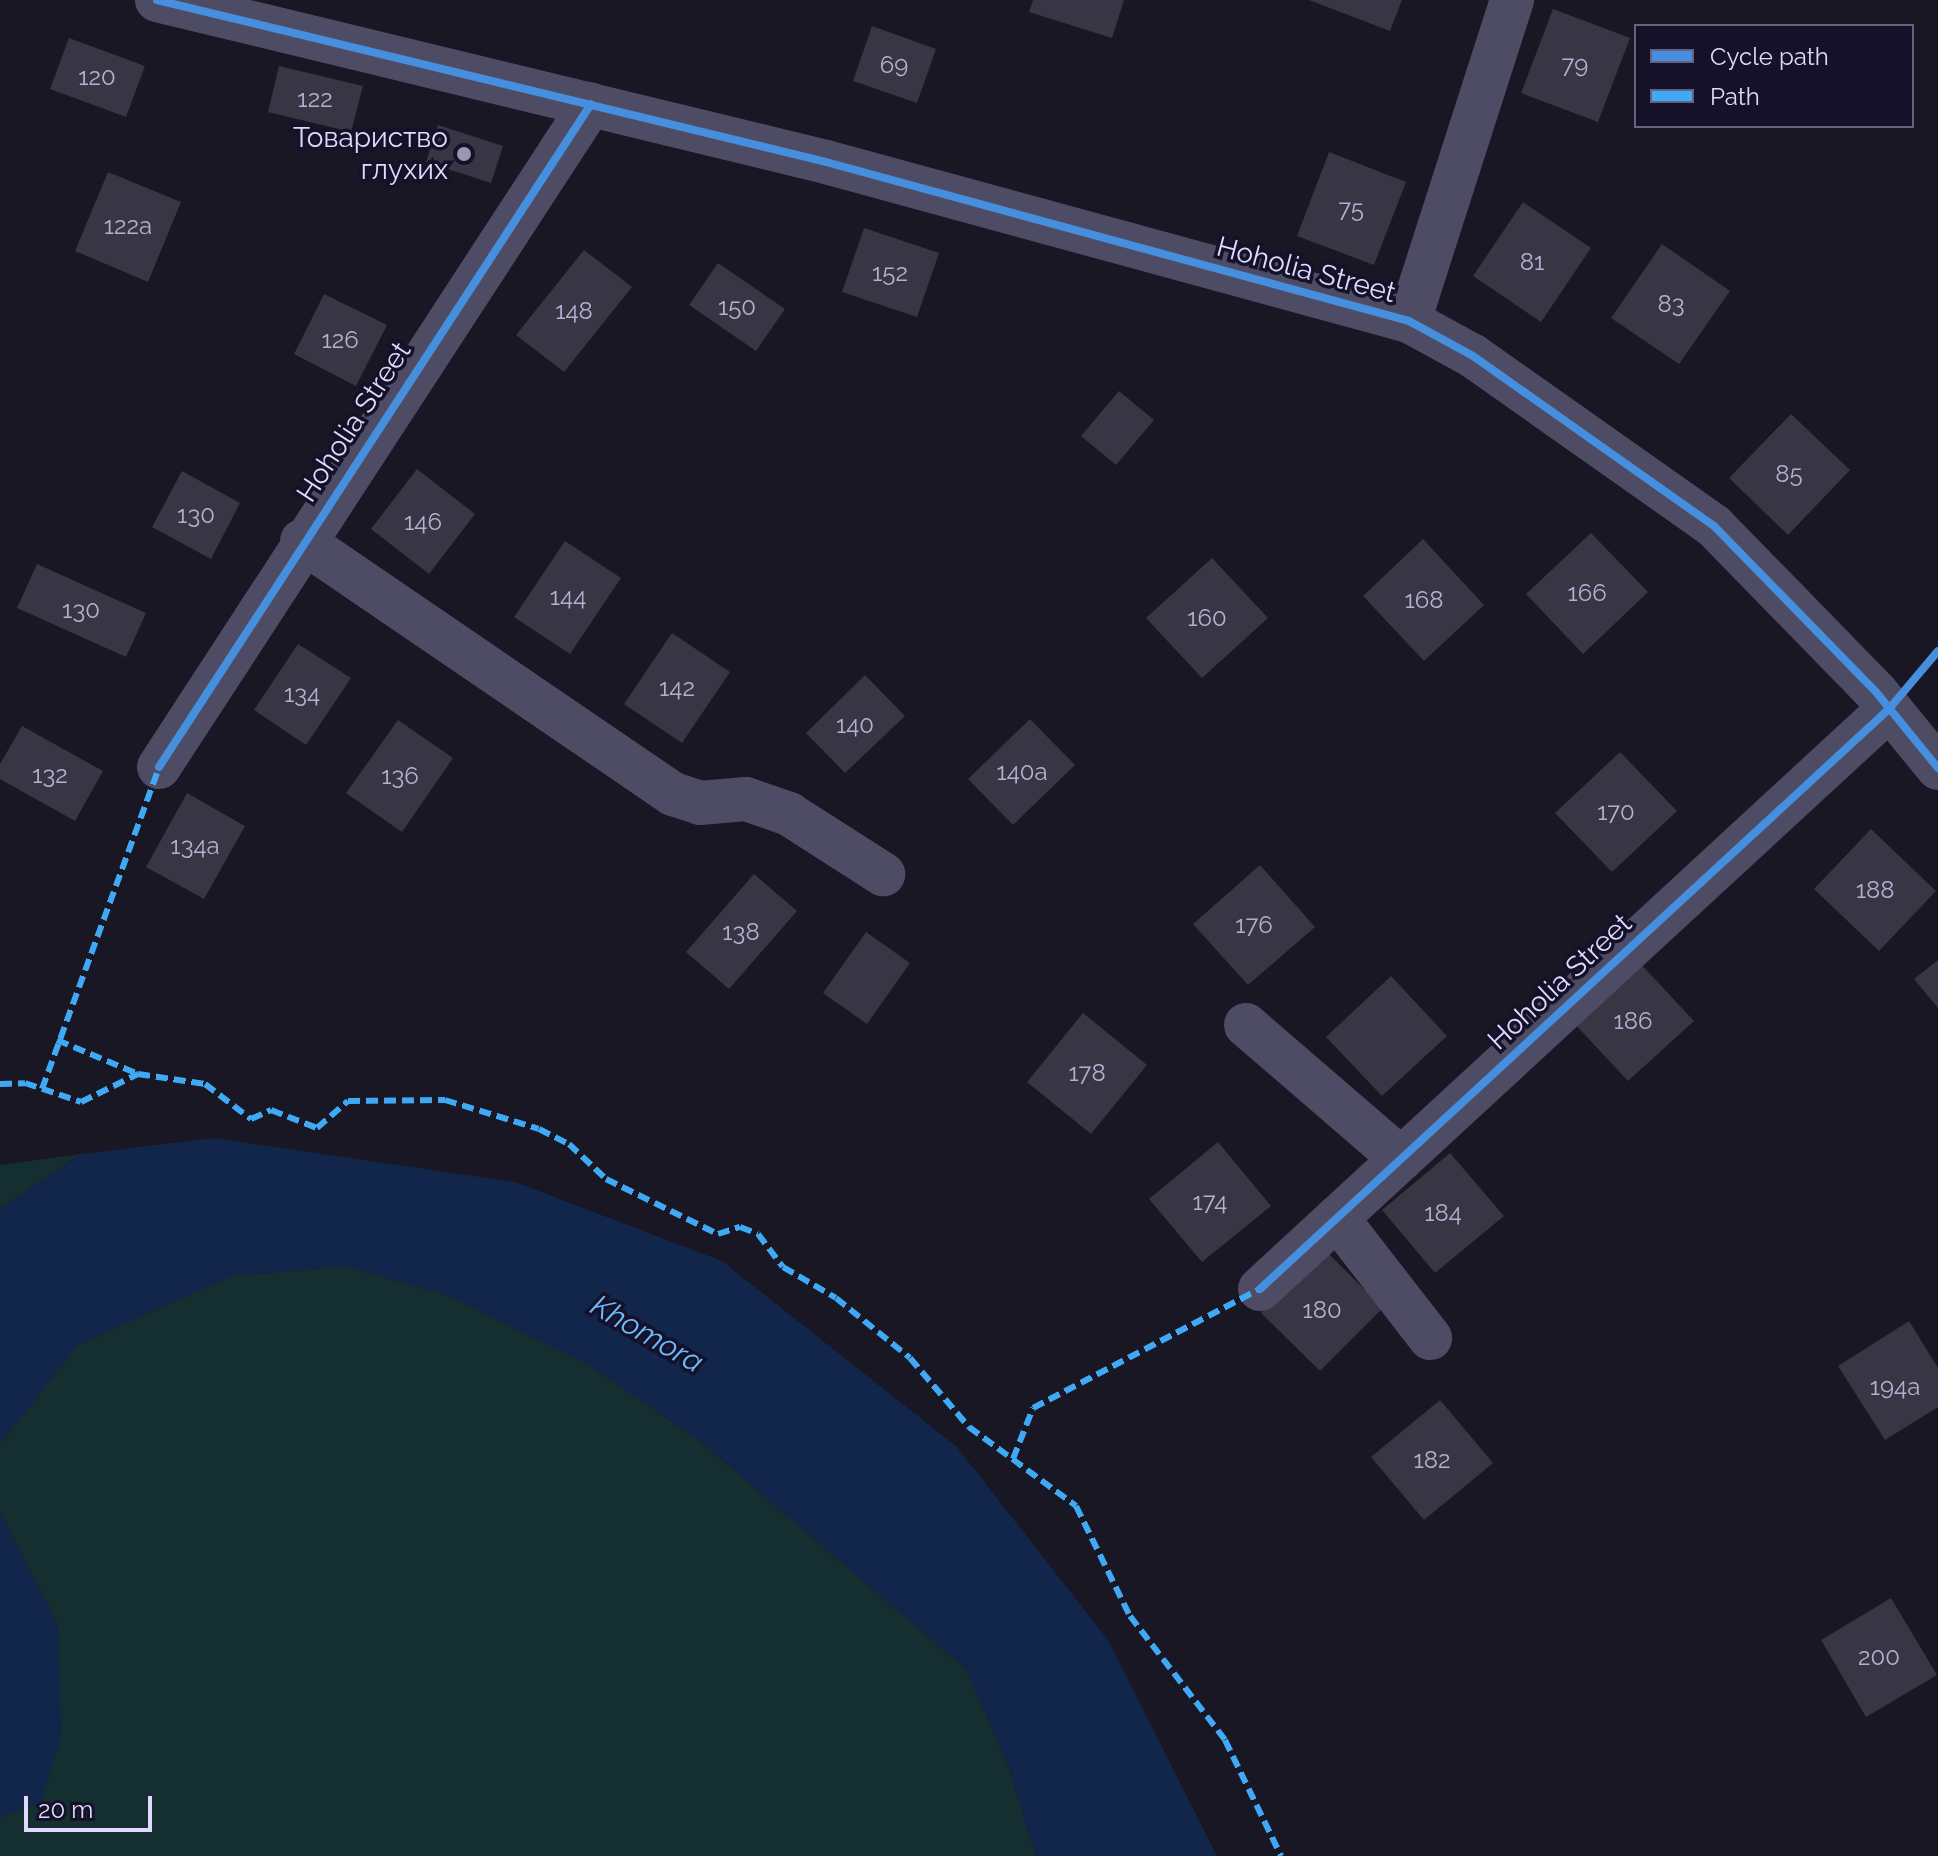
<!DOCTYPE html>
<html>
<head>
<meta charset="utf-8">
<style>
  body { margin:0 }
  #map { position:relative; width:1938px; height:1856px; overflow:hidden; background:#181723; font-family:Raleway,sans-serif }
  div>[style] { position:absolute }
  .green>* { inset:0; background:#152f30 }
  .water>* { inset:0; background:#11264a }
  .building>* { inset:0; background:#383545 }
  .minor>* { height:44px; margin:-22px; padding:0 22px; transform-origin:22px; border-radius:22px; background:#4d4c64 }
  .quiet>* { height:6px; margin-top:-3px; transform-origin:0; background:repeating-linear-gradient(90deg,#3fa9f5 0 12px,transparent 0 18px) }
  .cycleway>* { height:8px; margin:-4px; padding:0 4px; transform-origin:4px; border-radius:4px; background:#468fdf }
  .dots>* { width:22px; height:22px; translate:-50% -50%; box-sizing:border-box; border:4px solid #151129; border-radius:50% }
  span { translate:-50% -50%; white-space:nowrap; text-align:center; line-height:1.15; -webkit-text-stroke:7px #151129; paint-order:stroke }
  .number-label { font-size:24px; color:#b4b1d0 }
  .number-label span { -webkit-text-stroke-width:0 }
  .poi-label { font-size:28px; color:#dedafe }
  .right { translate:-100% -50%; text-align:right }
  .street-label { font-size:28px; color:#dedafe }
  .water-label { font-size:30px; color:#6abafc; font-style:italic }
  .legend { position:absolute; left:1634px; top:24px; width:280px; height:104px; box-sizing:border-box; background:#151129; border:2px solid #65617e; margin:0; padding:10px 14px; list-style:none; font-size:24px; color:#dedafe }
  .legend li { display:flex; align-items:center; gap:16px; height:40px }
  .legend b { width:40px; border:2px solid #65617e }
  .scale { position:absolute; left:24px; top:1796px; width:128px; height:36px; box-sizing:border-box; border:4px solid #dedafe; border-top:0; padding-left:10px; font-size:24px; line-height:28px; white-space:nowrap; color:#dedafe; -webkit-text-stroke:6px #151129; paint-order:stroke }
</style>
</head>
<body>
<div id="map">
  <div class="green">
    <i style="clip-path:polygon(81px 1154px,0 1210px,0 1165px)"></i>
    <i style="clip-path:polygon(345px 1266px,447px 1295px,588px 1364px,700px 1441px,966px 1669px,1008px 1765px,1036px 1856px,0 1856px,0 1817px,41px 1802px,58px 1626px,0 1513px,0 1444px,77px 1345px,231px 1276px)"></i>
  </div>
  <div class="water">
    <i style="clip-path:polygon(213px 1138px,515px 1182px,722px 1261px,957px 1447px,1108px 1640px,1217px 1856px,1036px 1856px,1008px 1765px,966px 1669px,700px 1441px,588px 1364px,447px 1295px,345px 1266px,231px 1276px,77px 1345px,0 1444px,0 1210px,81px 1154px)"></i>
    <i style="clip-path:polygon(0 1513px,58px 1626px,62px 1734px,41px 1802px,0 1817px)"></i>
  </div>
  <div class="building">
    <i style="clip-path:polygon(1033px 0,1124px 0,1112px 38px,1029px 12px)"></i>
    <i style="clip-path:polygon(1309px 0,1402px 0,1390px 31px)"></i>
    <i style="clip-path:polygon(1553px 9px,1630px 38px,1598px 122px,1521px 93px)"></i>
    <i style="clip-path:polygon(872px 26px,936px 49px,917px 103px,853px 81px)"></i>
    <i style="clip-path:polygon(69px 38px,145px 66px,126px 117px,50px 89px)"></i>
    <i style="clip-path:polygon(279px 66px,363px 86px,351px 132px,268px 112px)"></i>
    <i style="clip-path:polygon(438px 125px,503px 146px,491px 183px,426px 162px)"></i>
    <i style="clip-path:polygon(1329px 152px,1406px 182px,1374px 265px,1297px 236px)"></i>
    <i style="clip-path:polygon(108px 172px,181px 202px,148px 282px,75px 251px)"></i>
    <i style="clip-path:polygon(1523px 202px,1591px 248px,1541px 322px,1473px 276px)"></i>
    <i style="clip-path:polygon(864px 228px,939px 253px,917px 317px,842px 292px)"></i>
    <i style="clip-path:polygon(1662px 244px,1730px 291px,1679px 364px,1611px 318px)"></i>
    <i style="clip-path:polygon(584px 250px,632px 287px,564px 372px,516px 335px)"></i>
    <i style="clip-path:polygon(718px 263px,785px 309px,756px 351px,689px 305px)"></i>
    <i style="clip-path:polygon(324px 294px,387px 325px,356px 386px,294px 354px)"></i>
    <i style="clip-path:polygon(1119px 391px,1154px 420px,1116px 465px,1081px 436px)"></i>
    <i style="clip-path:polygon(1791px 414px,1850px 470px,1788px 535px,1729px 478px)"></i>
    <i style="clip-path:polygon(417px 469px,475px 514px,429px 574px,371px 529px)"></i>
    <i style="clip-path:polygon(182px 471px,240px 503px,211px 559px,152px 527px)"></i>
    <i style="clip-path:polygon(1591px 533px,1648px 592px,1583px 654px,1526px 594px)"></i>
    <i style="clip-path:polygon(1423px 539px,1484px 605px,1424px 661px,1363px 596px)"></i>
    <i style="clip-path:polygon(565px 541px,621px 578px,570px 654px,514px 617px)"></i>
    <i style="clip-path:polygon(1212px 558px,1268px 618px,1202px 678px,1146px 618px)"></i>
    <i style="clip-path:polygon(37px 564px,146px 613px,126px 657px,17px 608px)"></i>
    <i style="clip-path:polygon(672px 633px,730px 672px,682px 743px,624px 704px)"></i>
    <i style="clip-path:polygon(298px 644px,351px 678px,306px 745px,254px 710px)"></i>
    <i style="clip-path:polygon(865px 675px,905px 716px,845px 773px,806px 733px)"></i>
    <i style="clip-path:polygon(1030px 719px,1075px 765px,1013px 825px,968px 779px)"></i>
    <i style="clip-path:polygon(398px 720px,453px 758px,402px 832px,346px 793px)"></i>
    <i style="clip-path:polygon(22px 726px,103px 771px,75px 821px,0 779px,0 764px)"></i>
    <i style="clip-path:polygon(1620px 752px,1677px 811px,1612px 872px,1555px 813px)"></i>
    <i style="clip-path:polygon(187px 793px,245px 826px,204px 899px,146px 867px)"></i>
    <i style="clip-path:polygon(1871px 829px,1936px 891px,1879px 951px,1814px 889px)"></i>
    <i style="clip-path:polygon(1260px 865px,1315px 927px,1248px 985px,1193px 924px)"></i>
    <i style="clip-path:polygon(754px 874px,797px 911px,729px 989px,686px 952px)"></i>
    <i style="clip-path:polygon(866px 932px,910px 963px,867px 1024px,823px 993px)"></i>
    <i style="clip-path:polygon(1938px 960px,1938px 1008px,1914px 979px)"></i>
    <i style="clip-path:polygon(1638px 961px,1694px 1021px,1628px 1081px,1572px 1021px)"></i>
    <i style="clip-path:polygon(1391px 976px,1447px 1036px,1382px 1096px,1326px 1037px)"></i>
    <i style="clip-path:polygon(1083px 1013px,1147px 1065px,1091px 1134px,1027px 1082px)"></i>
    <i style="clip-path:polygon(1218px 1142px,1271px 1206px,1202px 1262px,1149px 1199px)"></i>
    <i style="clip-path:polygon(1450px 1153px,1504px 1216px,1435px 1273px,1382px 1210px)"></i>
    <i style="clip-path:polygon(1325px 1250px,1383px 1308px,1320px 1371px,1261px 1313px)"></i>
    <i style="clip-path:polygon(1909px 1321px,1938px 1368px,1938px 1407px,1885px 1440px,1838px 1366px)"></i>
    <i style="clip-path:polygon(1440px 1400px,1493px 1463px,1424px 1520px,1371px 1457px)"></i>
    <i style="clip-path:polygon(1891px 1598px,1937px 1675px,1866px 1717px,1821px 1640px)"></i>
  </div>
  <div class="minor">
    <i style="left:157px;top:0;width:688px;rotate:13.61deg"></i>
    <i style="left:826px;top:162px;width:604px;rotate:15.26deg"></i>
    <i style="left:1409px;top:321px;width:73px;rotate:28.7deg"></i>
    <i style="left:1473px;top:356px;width:295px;rotate:35.2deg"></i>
    <i style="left:1714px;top:526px;width:232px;rotate:45.7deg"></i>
    <i style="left:1876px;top:692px;width:98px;rotate:50.8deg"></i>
    <i style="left:1409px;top:321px;width:337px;rotate:-72.2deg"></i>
    <i style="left:302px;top:541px;width:449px;rotate:34.3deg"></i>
    <i style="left:673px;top:794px;width:28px;rotate:18deg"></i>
    <i style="left:700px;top:803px;width:46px;rotate:-5deg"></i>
    <i style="left:746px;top:799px;width:46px;rotate:19.2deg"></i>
    <i style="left:789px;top:814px;width:112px;rotate:32.6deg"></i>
    <i style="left:159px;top:767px;width:791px;rotate:-56.91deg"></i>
    <i style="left:1246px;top:1025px;width:205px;rotate:40.8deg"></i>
    <i style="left:1337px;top:1218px;width:152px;rotate:52.2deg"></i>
    <i style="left:1260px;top:1289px;width:856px;rotate:-42.68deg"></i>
  </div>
  <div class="quiet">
    <i style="left:57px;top:1040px;width:88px;rotate:22.8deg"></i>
    <i style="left:0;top:1084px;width:25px;rotate:-2deg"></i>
    <i style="left:25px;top:1083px;width:59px;rotate:18.7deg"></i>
    <i style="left:81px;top:1102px;width:64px;rotate:-26.2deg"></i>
    <i style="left:138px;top:1074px;width:68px;rotate:8.5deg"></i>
    <i style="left:205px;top:1084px;width:58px;rotate:37.3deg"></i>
    <i style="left:251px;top:1119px;width:22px;rotate:-24deg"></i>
    <i style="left:271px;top:1110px;width:49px;rotate:21.4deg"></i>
    <i style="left:317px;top:1128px;width:41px;rotate:-41.1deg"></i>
    <i style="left:348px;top:1101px;width:97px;rotate:-0.6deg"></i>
    <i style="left:445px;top:1100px;width:98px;rotate:17.1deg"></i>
    <i style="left:539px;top:1129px;width:34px;rotate:27deg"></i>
    <i style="left:569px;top:1144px;width:51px;rotate:43.4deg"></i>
    <i style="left:606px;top:1179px;width:125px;rotate:26.2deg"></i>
    <i style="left:718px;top:1234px;width:23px;rotate:-18deg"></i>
    <i style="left:740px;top:1227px;width:19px;rotate:21deg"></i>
    <i style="left:758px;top:1234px;width:41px;rotate:52.9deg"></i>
    <i style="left:783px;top:1267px;width:61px;rotate:30.3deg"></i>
    <i style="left:836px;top:1298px;width:95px;rotate:39deg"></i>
    <i style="left:910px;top:1358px;width:91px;rotate:49.5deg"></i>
    <i style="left:969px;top:1427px;width:133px;rotate:36.4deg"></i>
    <i style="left:1076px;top:1506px;width:123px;rotate:63.9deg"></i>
    <i style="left:1130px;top:1616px;width:156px;rotate:52.5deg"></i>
    <i style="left:1225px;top:1740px;width:129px;rotate:64.2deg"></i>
    <i style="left:42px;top:1089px;width:343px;rotate:-70deg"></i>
    <i style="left:1013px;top:1459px;width:55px;rotate:-68.6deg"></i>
    <i style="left:1033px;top:1408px;width:256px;rotate:-27.7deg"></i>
  </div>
  <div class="cycleway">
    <i style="left:157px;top:0;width:688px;rotate:13.61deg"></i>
    <i style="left:826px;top:162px;width:604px;rotate:15.26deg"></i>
    <i style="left:1409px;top:321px;width:73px;rotate:28.7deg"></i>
    <i style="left:1473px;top:356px;width:295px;rotate:35.2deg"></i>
    <i style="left:1714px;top:526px;width:232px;rotate:45.7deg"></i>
    <i style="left:1876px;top:692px;width:98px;rotate:50.8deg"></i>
    <i style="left:159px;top:767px;width:791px;rotate:-56.91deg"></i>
    <i style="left:1260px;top:1289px;width:856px;rotate:-42.68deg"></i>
    <i style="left:1889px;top:709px;width:76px;rotate:-49.8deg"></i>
  </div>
  <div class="dots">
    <i style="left:464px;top:154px;background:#9996b1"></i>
  </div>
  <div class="number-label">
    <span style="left:894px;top:65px">69</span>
    <span style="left:1575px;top:65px">79</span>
    <span style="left:97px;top:77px">120</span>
    <span style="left:315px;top:99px">122</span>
    <span style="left:1351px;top:209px">75</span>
    <span style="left:128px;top:226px">122а</span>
    <span style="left:1532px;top:262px">81</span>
    <span style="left:890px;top:273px">152</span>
    <span style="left:1671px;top:304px">83</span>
    <span style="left:737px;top:307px">150</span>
    <span style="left:574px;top:311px">148</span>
    <span style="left:340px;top:340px">126</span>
    <span style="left:1789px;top:474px">85</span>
    <span style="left:196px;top:515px">130</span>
    <span style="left:423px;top:522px">146</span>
    <span style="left:1587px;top:593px">166</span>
    <span style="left:568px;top:597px">144</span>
    <span style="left:1424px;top:600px">168</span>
    <span style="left:81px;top:610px">130</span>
    <span style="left:1207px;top:618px">160</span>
    <span style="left:677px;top:688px">142</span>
    <span style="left:302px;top:694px">134</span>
    <span style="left:855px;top:725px">140</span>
    <span style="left:1022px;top:772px">140а</span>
    <span style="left:50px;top:775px">132</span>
    <span style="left:400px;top:776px">136</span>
    <span style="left:1616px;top:812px">170</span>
    <span style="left:195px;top:846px">134а</span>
    <span style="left:1875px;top:890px">188</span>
    <span style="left:1254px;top:925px">176</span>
    <span style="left:741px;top:932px">138</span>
    <span style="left:1633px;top:1021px">186</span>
    <span style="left:1087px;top:1073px">178</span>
    <span style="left:1210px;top:1202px">174</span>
    <span style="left:1443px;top:1213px">184</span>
    <span style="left:1322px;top:1310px">180</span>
    <span style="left:1895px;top:1387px">194а</span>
    <span style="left:1432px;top:1460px">182</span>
    <span style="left:1879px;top:1657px">200</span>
  </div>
  <div class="poi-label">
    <span class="right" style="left:448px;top:154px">Товариство<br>глухих</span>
  </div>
  <div class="street-label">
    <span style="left:1306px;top:270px;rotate:15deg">Hoholia Street</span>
    <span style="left:354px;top:422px;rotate:-57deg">Hoholia Street</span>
    <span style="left:1560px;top:982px;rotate:-43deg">Hoholia Street</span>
  </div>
  <div class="water-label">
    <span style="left:647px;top:1334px;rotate:30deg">Khomora</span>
  </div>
  <ul class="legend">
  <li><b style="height:10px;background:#468fdf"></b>Cycle path</li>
  <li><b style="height:10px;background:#3fa9f5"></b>Path</li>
  </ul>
  <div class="scale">20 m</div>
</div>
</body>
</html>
